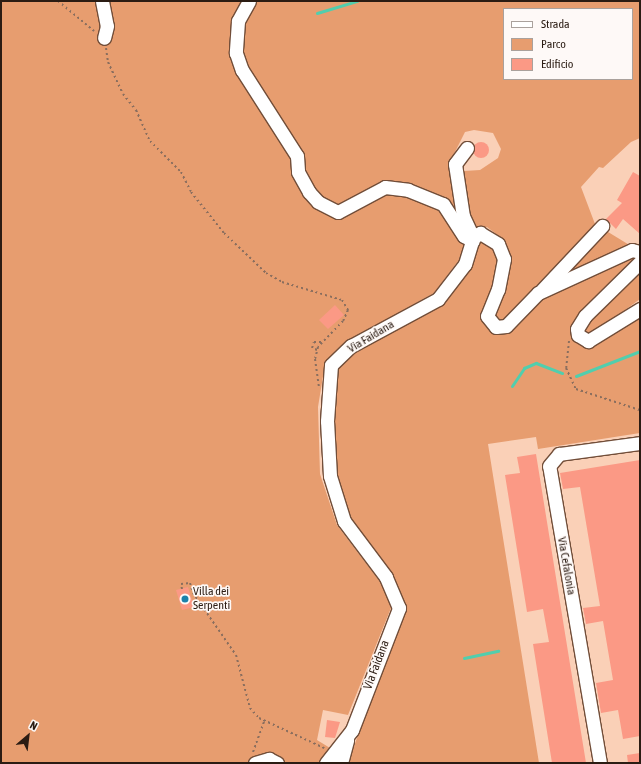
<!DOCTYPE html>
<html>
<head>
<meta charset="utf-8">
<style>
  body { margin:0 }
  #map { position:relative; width:641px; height:764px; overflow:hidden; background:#fad0b7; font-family:"Asap Condensed",sans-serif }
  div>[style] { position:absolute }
  .green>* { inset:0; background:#e79d6f }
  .stream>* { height:3px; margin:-1.5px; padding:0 1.5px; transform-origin:1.5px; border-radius:1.5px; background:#51cead }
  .building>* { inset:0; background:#fb9985 }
  .round { border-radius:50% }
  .path>* { height:2px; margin-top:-1px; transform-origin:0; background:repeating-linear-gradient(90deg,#8a6e5e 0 2px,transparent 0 5px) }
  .roads { filter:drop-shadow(1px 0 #724e39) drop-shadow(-1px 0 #724e39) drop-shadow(0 1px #724e39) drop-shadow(0 -1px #724e39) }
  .minor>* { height:13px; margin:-6.5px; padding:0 6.5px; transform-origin:6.5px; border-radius:6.5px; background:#fff }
  .dots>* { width:11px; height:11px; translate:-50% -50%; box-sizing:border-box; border:2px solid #fef9f7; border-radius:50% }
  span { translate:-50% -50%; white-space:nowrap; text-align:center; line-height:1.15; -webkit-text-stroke:3.5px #fef9f7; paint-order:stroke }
  .street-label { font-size:12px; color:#2b1c13 }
  .poi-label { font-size:12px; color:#2b1c13 }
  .left { translate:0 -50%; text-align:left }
  .frame { position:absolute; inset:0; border:2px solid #2b1c13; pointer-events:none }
  .legend { position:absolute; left:503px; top:8px; width:130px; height:72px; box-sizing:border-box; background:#fef9f7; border:1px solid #aaa19c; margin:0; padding:5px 7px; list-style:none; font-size:12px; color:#2b1c13 }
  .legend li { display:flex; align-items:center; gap:8px; height:20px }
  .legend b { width:20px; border:1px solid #aaa19c }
  .north { position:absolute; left:8px; top:716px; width:40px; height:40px; -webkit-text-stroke:3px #fef9f7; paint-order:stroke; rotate:28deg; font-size:11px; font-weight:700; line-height:16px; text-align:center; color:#2b1c13 }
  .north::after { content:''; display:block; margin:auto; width:14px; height:18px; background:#2b1c13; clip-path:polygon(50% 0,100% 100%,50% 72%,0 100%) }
</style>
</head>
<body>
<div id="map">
  <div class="green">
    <i style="clip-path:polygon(evenodd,1px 1px,640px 1px,640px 138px,631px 142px,603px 168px,599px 167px,581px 187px,595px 224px,631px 246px,537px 285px,501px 324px,492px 317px,510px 258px,504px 240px,487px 227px,472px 230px,457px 226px,464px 245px,459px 260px,434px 293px,348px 341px,325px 364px,318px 407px,320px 474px,337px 525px,384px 587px,391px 608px,348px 715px,323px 710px,317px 740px,330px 748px,320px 763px,1px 763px,1px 1px,504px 9px,632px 9px,632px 79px,504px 79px,504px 9px,1px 1px,474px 130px,493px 133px,501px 149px,498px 158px,480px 170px,464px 171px,453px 167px,451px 160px,465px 132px,474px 130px)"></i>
    <i style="clip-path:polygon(477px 239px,496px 246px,501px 259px,491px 329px,540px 299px,633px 254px,639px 257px,574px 339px,582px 345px,640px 314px,640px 433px,538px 449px,536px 437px,488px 444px,539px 763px,348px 763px,405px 604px,395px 580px,350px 522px,333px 475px,336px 368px,352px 350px,441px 301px)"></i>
    <i style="clip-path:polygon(640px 266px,640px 299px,590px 336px,584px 336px,582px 329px)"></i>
  </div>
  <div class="stream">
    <i style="left:317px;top:13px;width:42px;rotate:-16.7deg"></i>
    <i style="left:576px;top:376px;width:69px;rotate:-21.3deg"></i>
    <i style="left:512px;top:386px;width:22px;rotate:-56deg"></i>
    <i style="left:524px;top:368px;width:13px;rotate:-23deg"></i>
    <i style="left:536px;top:363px;width:28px;rotate:21deg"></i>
    <i style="left:464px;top:658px;width:35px;rotate:-12deg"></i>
  </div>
  <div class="building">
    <i class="round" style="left:473px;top:142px;width:16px;height:16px"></i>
    <i style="clip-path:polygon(633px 172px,640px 176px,640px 234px,623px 219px,616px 229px,606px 219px,622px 203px,617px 200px)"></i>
    <i style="clip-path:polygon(335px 305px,344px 315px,328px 329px,319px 320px)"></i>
    <i style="clip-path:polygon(536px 454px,586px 763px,552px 763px,533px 644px,549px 642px,543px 609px,527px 612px,505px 475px,520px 473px,517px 457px)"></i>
    <i style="clip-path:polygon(640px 460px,640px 736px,623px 739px,618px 710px,601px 713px,596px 683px,613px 680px,603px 621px,586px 624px,583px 608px,600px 606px,580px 487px,563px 489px,560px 473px)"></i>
    <i style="clip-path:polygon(188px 587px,194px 607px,182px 610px,176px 590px)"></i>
    <i style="clip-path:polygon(327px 720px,340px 722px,335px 738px,325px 737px)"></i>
    <i style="clip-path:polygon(640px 753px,640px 763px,628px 763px,627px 755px)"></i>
  </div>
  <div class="path">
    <i style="left:58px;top:1px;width:47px;rotate:39.8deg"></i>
    <i style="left:106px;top:48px;width:14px;rotate:82deg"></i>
    <i style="left:108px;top:62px;width:35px;rotate:65deg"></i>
    <i style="left:123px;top:94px;width:21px;rotate:51deg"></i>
    <i style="left:136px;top:110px;width:34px;rotate:66deg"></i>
    <i style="left:150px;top:141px;width:44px;rotate:45deg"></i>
    <i style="left:181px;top:172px;width:22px;rotate:63deg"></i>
    <i style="left:191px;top:192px;width:53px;rotate:51.2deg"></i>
    <i style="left:224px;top:233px;width:58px;rotate:43.6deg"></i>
    <i style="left:266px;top:273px;width:18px;rotate:29deg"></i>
    <i style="left:282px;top:282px;width:63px;rotate:16.7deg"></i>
    <i style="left:342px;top:300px;width:12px;rotate:59deg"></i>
    <i style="left:348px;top:310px;width:12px;rotate:114deg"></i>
    <i style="left:343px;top:321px;width:36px;rotate:134deg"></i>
    <i style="left:318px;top:347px;width:12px;rotate:104deg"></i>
    <i style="left:315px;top:359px;width:28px;rotate:82deg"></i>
    <i style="left:569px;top:341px;width:27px;rotate:96deg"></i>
    <i style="left:566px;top:368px;width:23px;rotate:65deg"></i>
    <i style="left:576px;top:389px;width:67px;rotate:18.2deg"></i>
    <i style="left:317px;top:350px;width:5px;rotate:-158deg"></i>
    <i style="left:312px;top:348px;width:6px;rotate:-72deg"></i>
    <i style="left:314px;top:342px;width:7px"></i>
    <i style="left:182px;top:589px;width:5px;rotate:-101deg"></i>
    <i style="left:181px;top:584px;width:9px;rotate:-6deg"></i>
    <i style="left:190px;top:583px;width:10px;rotate:73deg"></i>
    <i style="left:193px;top:593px;width:75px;rotate:55.3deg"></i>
    <i style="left:236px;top:655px;width:55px;rotate:75.2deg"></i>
    <i style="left:250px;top:708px;width:13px;rotate:48deg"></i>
    <i style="left:259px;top:718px;width:72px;rotate:24.8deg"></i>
    <i style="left:253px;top:752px;width:33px;rotate:-70deg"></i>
  </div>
  <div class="roads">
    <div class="minor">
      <i style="left:102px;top:1px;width:25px;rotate:79deg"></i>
      <i style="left:107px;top:26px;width:12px;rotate:104deg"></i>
      <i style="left:249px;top:1px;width:23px;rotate:119deg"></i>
      <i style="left:238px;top:21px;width:32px;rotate:94deg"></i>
      <i style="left:236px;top:53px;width:18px;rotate:71deg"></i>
      <i style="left:242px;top:70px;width:102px;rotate:57.4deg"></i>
      <i style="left:297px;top:156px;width:16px;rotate:86deg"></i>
      <i style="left:298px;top:172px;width:23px;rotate:61deg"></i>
      <i style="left:309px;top:192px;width:13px;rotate:48deg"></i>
      <i style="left:318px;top:202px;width:22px;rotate:27deg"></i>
      <i style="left:338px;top:212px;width:53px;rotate:-28deg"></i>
      <i style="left:385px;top:187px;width:23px;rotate:7deg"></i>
      <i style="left:408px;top:190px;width:38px;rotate:22deg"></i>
      <i style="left:443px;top:204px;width:38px;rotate:57deg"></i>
      <i style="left:464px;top:236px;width:10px;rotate:29deg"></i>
      <i style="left:467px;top:148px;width:20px;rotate:127deg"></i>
      <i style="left:455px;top:164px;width:53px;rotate:81.3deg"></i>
      <i style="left:463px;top:216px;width:19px;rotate:65deg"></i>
      <i style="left:640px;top:262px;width:77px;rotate:135.5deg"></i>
      <i style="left:585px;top:316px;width:15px;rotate:122deg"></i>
      <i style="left:577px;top:329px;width:6px;rotate:81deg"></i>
      <i style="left:578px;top:335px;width:12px;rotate:31deg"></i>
      <i style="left:588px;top:341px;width:61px;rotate:-31.6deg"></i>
      <i style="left:542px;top:290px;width:88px;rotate:-46.8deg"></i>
      <i style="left:255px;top:763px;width:15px;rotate:-16deg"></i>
      <i style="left:269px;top:759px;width:9px;rotate:27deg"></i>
      <i style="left:326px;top:763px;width:42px;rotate:-51.8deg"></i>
      <i style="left:352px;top:730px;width:131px;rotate:-68.9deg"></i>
      <i style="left:399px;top:608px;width:34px;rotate:-113deg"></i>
      <i style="left:386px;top:577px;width:70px;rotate:-126.9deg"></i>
      <i style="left:344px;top:521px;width:47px;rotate:-107.3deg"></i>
      <i style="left:330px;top:476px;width:55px;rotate:-93.1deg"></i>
      <i style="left:327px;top:421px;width:56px;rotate:-85.9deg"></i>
      <i style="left:331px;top:365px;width:28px;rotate:-44deg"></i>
      <i style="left:351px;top:346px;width:99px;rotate:-28.4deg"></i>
      <i style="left:438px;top:299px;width:44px;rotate:-52.4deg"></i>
      <i style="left:465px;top:264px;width:27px;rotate:-73deg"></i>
      <i style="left:473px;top:238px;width:9px;rotate:-36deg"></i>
      <i style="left:480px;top:233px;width:21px;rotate:31deg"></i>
      <i style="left:498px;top:244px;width:16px;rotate:68deg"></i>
      <i style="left:504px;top:259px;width:31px;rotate:101deg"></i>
      <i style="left:498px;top:289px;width:29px;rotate:112deg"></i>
      <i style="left:487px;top:316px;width:14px;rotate:51deg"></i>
      <i style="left:496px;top:327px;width:10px;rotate:-6deg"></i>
      <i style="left:506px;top:326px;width:46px;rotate:-45.9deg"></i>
      <i style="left:538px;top:293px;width:103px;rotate:-24.6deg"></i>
      <i style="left:632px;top:250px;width:8px;rotate:14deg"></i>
      <i style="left:341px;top:763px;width:24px;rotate:-75deg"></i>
      <i style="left:600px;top:763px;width:301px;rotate:-99.7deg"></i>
      <i style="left:549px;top:466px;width:16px;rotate:-50deg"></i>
      <i style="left:559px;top:454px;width:82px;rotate:-7.7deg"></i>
    </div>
  </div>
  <div class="dots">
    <i style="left:185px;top:599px;background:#1c81ab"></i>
  </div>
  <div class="street-label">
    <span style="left:371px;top:337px;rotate:-31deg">Via Faidana</span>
    <span style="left:566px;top:566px;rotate:80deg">Via Cefalonia</span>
    <span style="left:377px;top:665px;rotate:-69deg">Via Faidana</span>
  </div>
  <div class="poi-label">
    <span class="left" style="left:193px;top:599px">Villa dei<br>Serpenti</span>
  </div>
  <div class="frame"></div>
  <ul class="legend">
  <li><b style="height:5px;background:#fff"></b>Strada</li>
  <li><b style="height:11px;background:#e79d6f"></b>Parco</li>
  <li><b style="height:11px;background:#fb9985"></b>Edificio</li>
  </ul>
  <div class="north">N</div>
</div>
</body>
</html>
